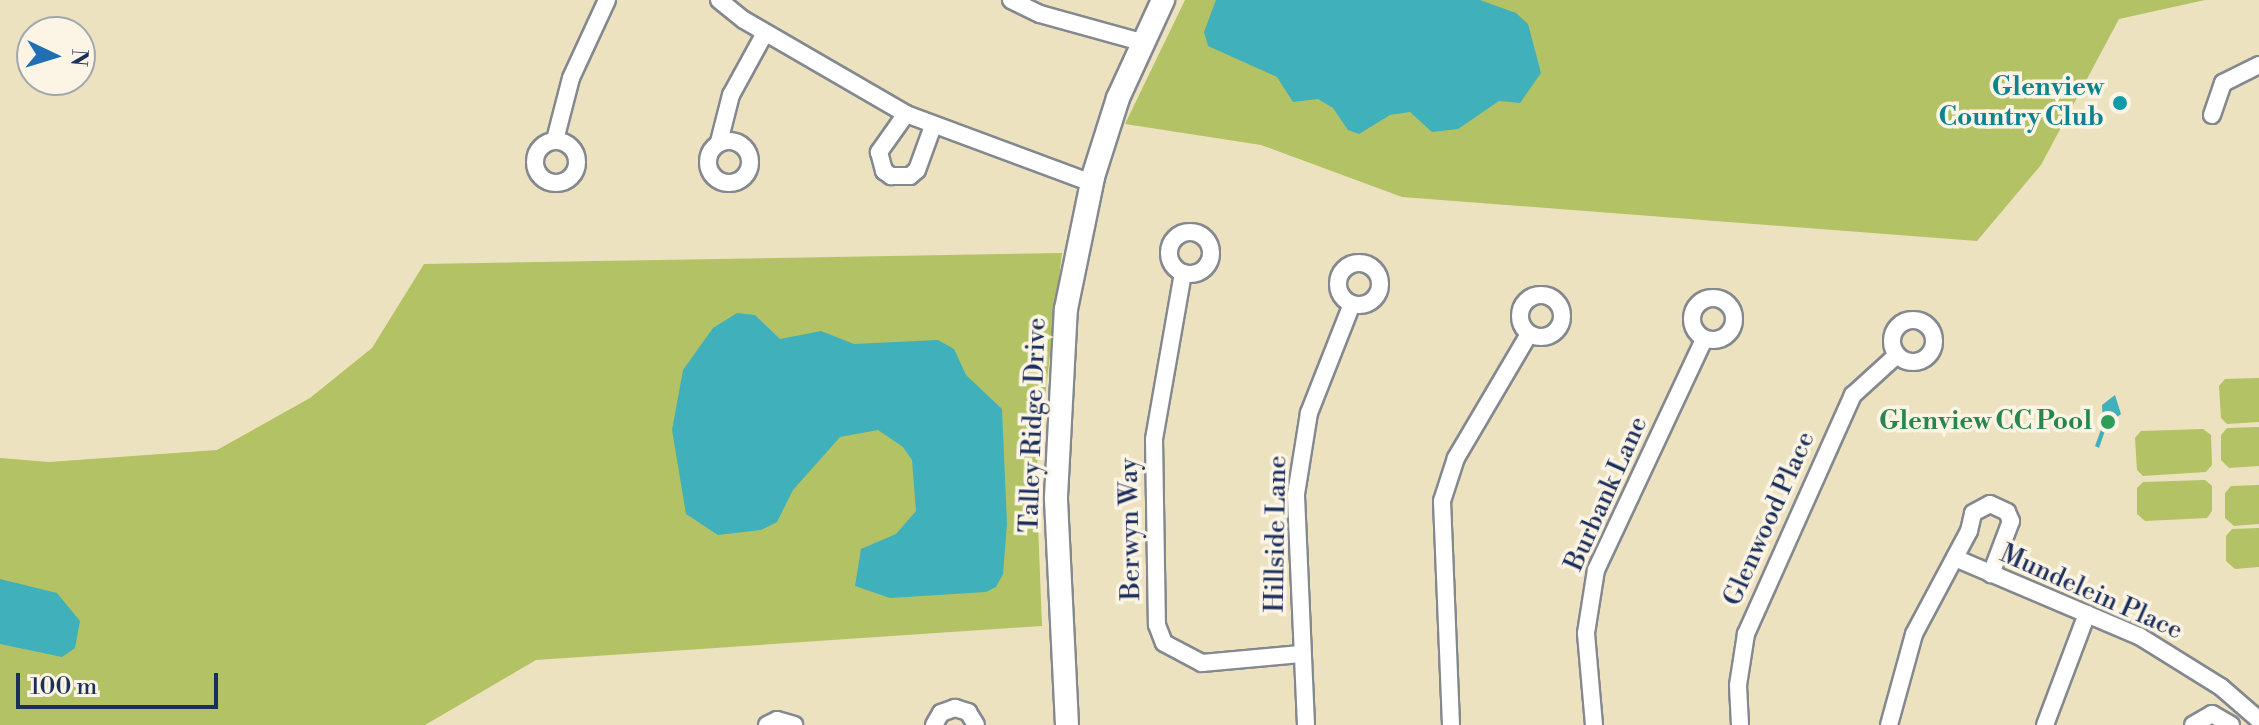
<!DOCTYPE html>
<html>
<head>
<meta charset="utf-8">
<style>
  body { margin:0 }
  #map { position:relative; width:2259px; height:725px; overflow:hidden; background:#ede2c0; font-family:"Libre Bodoni",serif }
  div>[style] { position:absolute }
  .green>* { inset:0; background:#b3c264 }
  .water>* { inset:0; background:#40b0ba }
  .roads { filter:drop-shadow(2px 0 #84888f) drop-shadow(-2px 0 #84888f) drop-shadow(0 2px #84888f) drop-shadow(0 -2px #84888f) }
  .street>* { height:16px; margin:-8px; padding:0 8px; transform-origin:8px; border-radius:8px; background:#fff }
  .street>.ring { margin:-8px; padding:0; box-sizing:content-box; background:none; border:16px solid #fff; border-radius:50% }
  .secondary>* { height:22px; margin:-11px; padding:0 11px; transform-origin:11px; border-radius:11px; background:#fff }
  .dots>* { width:22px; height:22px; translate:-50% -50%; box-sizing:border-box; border:4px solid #fcf5e5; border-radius:50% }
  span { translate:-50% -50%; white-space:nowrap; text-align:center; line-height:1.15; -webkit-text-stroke:7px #fcf5e5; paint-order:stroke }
  .culture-label { font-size:26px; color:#0d838f; font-weight:700 }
  .right { translate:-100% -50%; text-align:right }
  .leisure-label { font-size:26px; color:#27864d; font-weight:700 }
  .street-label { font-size:26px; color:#1b2f5e }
  .north { position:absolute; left:16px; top:16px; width:80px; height:80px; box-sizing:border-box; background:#fcf5e5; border:2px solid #a2a6af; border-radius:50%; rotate:94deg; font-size:22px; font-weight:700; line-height:32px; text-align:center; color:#1b2f5e }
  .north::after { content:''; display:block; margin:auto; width:28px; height:36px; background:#1f6fb2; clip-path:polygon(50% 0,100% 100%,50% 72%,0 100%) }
  .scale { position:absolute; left:16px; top:673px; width:202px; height:36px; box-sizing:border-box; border:4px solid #1b2f5e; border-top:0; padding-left:10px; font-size:24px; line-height:28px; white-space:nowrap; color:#1b2f5e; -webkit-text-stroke:6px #fcf5e5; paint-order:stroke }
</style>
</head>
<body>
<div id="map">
  <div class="green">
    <i style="clip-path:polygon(1185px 0,2205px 0,2119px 19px,2041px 165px,1977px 241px,1402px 197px,1261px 145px,1125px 124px)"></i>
    <i style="clip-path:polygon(1062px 253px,1036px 473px,1042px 626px,536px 660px,425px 725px,0 725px,0 458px,49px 462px,217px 450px,310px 398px,372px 348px,424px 264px)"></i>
    <i style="clip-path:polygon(2259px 378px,2259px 422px,2227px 424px,2221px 418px,2219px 386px,2225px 379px)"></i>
    <i style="clip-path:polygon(2259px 427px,2259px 466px,2229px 468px,2221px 460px,2221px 435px,2227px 428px)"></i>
    <i style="clip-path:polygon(2203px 429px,2211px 435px,2212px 465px,2206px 472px,2143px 476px,2137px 470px,2135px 438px,2141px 431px)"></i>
    <i style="clip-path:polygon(2205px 480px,2212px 486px,2212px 511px,2207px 518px,2145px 521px,2137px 514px,2137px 488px,2143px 482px)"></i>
    <i style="clip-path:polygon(2259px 485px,2259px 524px,2234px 526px,2225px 518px,2225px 493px,2231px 486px)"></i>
    <i style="clip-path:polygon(2259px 528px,2259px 567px,2235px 569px,2226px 561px,2226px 536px,2232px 529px)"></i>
  </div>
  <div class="water">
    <i style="clip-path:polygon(1216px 0,1480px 0,1516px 13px,1528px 24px,1541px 73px,1520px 103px,1499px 101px,1458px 129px,1432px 132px,1410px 112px,1390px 115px,1359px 134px,1348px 130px,1333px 108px,1318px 99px,1293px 102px,1277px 77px,1208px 46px,1204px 32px)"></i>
    <i style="clip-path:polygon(737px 313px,755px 315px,780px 339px,821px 331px,854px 344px,938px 340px,954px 349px,966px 375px,1002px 409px,1007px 524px,1003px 574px,996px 587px,986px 592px,890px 598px,855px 586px,861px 549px,896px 534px,916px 511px,912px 460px,903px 447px,878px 430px,840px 437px,793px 490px,777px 522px,761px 530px,718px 535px,686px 514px,672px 430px,683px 370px,713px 328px)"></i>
    <i style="clip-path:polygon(2115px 395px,2121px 414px,2107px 425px,2099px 448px,2095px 446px,2103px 424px,2102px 405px)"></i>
    <i style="clip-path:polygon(0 579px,57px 593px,80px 621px,75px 648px,62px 657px,0 644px)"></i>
  </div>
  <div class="roads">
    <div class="street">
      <i style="left:719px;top:0;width:32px;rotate:39deg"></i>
      <i style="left:744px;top:20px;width:187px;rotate:30.1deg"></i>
      <i style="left:906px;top:114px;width:198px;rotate:20.4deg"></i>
      <i style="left:1011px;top:0;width:32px;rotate:26deg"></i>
      <i style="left:1040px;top:14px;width:105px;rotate:15.5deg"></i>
      <i style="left:906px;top:114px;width:47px;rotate:125.4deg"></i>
      <i style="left:879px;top:152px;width:20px;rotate:75deg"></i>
      <i style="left:884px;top:171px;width:9px;rotate:36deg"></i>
      <i style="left:891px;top:176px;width:19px"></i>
      <i style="left:910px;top:176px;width:9px;rotate:-41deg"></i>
      <i style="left:917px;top:170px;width:47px;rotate:-70deg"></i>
      <i style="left:2212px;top:115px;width:34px;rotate:-71deg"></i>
      <i style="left:2223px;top:83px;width:40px;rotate:-26.6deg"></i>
      <i style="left:555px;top:140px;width:64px;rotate:-75.5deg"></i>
      <i style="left:571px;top:78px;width:86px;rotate:-65.2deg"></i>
      <i class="ring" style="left:535px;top:141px;width:26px;height:26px"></i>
      <i class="ring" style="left:708px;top:141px;width:26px;height:26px"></i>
      <i style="left:719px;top:142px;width:49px;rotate:-75.7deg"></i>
      <i style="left:731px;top:95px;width:71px;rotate:-61.3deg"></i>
      <i class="ring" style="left:1169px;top:232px;width:26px;height:26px"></i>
      <i class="ring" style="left:1338px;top:263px;width:26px;height:26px"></i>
      <i style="left:1183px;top:273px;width:169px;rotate:99.9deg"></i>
      <i style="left:1154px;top:439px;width:186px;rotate:89.1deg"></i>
      <i style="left:1157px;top:625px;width:19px;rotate:69deg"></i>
      <i style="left:1164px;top:643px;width:43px;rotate:27.8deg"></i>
      <i style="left:1202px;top:663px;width:99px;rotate:-5.2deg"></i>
      <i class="ring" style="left:1520px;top:295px;width:26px;height:26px"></i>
      <i class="ring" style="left:1692px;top:298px;width:26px;height:26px"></i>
      <i class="ring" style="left:1892px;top:320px;width:26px;height:26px"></i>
      <i style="left:1955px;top:558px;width:200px;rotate:23deg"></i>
      <i style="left:2139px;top:636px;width:97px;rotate:31.9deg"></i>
      <i style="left:2221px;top:687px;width:50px;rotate:41deg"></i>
      <i style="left:767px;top:725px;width:11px;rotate:-27deg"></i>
      <i style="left:777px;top:720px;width:18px;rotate:16deg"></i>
      <i style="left:934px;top:725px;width:14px;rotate:-60deg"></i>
      <i style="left:941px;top:713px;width:15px;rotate:-20deg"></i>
      <i style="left:955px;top:708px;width:14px;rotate:17deg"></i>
      <i style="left:968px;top:712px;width:15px;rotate:58deg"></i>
      <i style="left:1306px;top:725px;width:231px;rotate:-92.5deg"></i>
      <i style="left:1296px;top:494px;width:82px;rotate:-80.9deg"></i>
      <i style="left:1309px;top:413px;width:117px;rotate:-68.5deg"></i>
      <i style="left:1451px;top:725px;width:224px;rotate:-92.3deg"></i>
      <i style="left:1442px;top:501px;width:45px;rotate:-72deg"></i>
      <i style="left:1456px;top:458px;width:144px;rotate:-59.5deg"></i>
      <i style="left:1594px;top:725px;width:92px;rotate:-95deg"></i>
      <i style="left:1586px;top:633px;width:64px;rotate:-81deg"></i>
      <i style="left:1596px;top:570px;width:255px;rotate:-64.9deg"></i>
      <i style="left:1740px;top:725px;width:40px;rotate:-92.9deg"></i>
      <i style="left:1738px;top:685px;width:52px;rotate:-81.1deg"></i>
      <i style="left:1746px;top:634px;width:262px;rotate:-65.9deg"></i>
      <i style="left:1853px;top:395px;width:59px;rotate:-42.3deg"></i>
      <i style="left:1889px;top:725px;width:94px;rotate:-74.6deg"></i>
      <i style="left:1914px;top:634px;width:117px;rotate:-61.9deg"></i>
      <i style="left:1969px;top:531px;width:18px;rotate:-77deg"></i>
      <i style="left:1973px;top:513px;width:19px;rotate:-28deg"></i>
      <i style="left:1990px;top:504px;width:19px;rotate:25deg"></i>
      <i style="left:2007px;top:512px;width:10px;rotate:66deg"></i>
      <i style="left:2011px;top:521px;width:57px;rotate:110.7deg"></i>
      <i style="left:2045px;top:725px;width:119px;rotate:-69.3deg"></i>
      <i style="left:2193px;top:725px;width:22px;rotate:-30deg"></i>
      <i style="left:2212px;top:714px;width:22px;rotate:30deg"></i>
    </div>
    <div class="secondary">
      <i style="left:1067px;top:725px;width:228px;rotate:-92.8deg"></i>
      <i style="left:1056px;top:497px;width:188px;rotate:-87deg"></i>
      <i style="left:1066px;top:309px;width:135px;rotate:-78.4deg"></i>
      <i style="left:1093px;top:177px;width:83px;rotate:-72.4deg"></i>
      <i style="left:1118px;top:98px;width:108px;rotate:-65.3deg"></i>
    </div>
  </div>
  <div class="dots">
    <i style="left:2120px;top:103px;background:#0f9aa8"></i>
    <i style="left:2108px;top:422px;background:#2e9e5b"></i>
  </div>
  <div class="culture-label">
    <span class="right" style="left:2104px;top:103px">Glenview<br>Country Club</span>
  </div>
  <div class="leisure-label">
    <span class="right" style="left:2092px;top:422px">Glenview CC Pool</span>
  </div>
  <div class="street-label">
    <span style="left:1034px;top:425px;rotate:-88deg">Talley Ridge Drive</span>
    <span style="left:1607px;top:494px;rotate:-66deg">Burbank Lane</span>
    <span style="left:1770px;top:519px;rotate:-66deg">Glenwood Place</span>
    <span style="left:1131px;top:529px;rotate:-91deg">Berwyn Way</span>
    <span style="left:1277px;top:534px;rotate:-89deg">Hillside Lane</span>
    <span style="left:2091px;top:593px;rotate:24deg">Mundelein Place</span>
  </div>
  <div class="north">N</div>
  <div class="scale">100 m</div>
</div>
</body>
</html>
